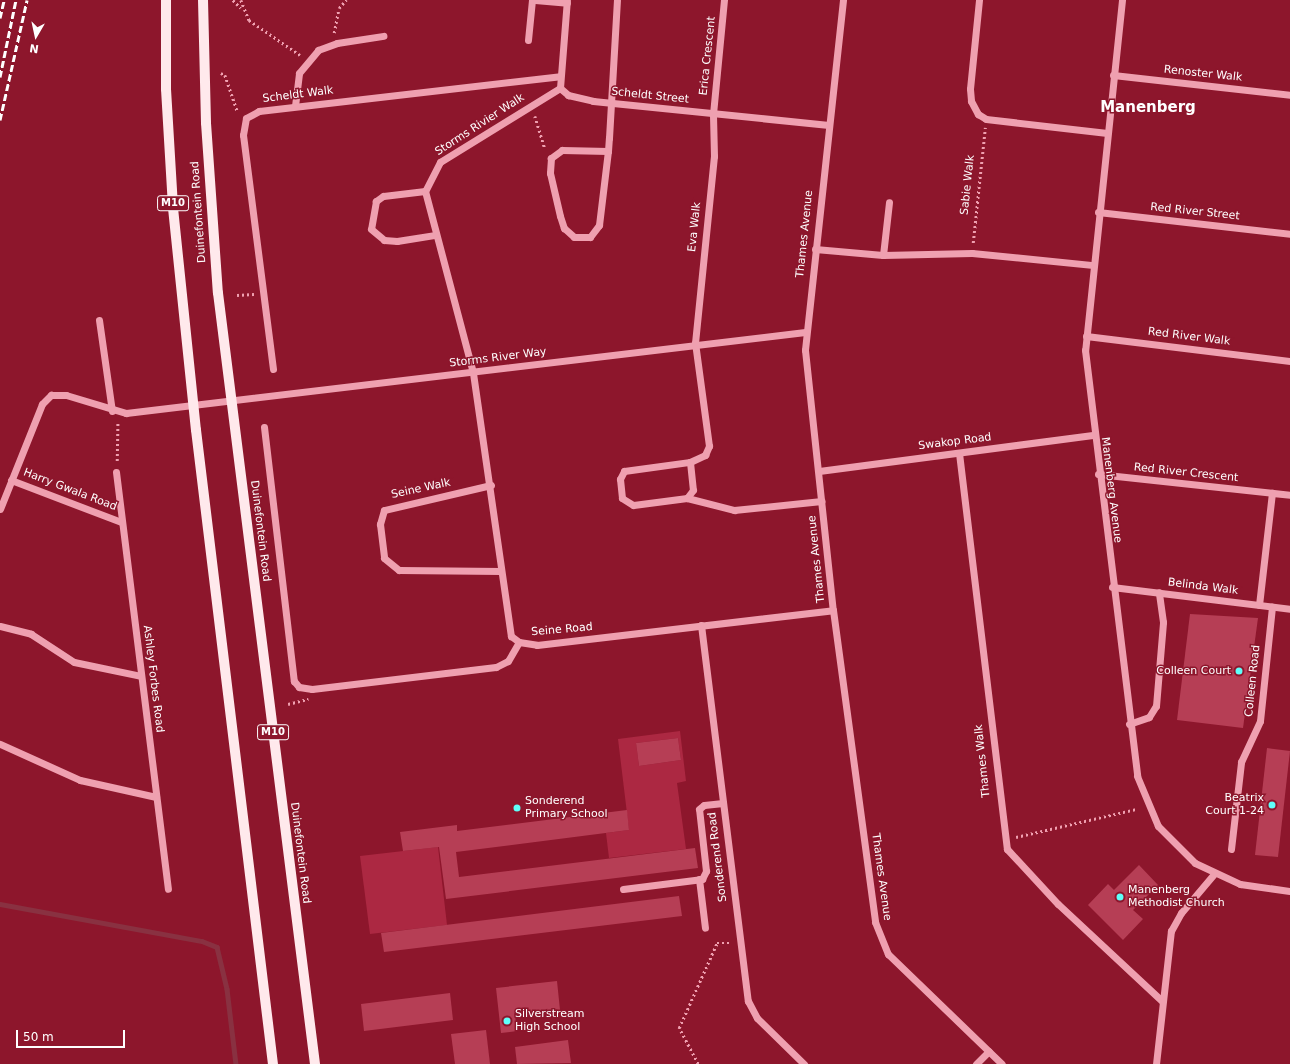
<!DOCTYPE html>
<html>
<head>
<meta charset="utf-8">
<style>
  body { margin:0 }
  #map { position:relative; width:1290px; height:1064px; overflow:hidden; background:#8d162c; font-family:"DejaVu Sans",sans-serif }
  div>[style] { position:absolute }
  .green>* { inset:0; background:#ac2842 }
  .stream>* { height:4.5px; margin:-2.25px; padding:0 2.25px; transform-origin:2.25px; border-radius:2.25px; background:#893141 }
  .building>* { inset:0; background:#b63e55 }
  .path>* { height:2.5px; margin-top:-1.25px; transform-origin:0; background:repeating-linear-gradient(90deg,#efa0b0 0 2px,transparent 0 5px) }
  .minor>* { height:7px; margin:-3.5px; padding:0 3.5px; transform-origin:3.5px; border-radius:3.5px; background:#efa0b0 }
  .major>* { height:10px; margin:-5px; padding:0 5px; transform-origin:5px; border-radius:5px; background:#ffe9ec }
  .rail>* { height:3px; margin-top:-1.5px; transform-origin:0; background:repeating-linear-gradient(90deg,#fff 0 7px,transparent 0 10px) }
  .dots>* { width:11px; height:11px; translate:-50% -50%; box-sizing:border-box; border:2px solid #8d162c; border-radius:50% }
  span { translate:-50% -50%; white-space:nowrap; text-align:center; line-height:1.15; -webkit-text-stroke:3px #8d162c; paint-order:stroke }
  .shield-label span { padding:1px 3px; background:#8d162c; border:1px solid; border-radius:3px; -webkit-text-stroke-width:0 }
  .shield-label { font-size:10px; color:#fff; font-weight:700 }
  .street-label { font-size:11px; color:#fff }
  .poi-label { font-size:11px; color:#fff }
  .right { translate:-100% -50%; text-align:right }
  .left { translate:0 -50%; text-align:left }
  .district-label { font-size:15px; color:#fff; font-weight:700 }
  .north { position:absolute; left:16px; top:16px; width:40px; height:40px; -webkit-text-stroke:3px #8d162c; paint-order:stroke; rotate:189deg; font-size:11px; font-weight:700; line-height:16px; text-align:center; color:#fff }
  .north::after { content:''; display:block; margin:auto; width:14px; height:18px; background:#fff; clip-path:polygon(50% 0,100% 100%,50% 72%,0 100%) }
  .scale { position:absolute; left:16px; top:1030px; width:109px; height:18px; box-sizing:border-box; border:2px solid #fff; border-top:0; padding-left:5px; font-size:12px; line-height:14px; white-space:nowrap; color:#fff; -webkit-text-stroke:3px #8d162c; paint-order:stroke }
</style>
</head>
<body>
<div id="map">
  <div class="green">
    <i style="clip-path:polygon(evenodd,680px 731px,686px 781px,677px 783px,686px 849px,609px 858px,606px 833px,629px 830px,618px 739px,680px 731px,678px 738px,681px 760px,639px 766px,636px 743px,678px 738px)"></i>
    <i style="clip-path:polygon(438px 847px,447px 925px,370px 934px,360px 856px)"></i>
  </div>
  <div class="stream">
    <i style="left:0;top:904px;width:205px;rotate:10.4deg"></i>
    <i style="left:202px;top:941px;width:16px;rotate:22deg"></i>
    <i style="left:217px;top:947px;width:43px;rotate:76.6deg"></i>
    <i style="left:227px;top:989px;width:76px;rotate:83.2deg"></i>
  </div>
  <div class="building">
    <i style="clip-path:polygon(1190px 614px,1258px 618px,1243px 728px,1177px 720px)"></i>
    <i style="clip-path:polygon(678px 738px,681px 760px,639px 766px,636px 743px)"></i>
    <i style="clip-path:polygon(1267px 748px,1290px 751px,1278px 857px,1255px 855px)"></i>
    <i style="clip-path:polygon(627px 810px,629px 830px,456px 852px,459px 877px,695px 848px,698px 868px,446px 899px,439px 847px,403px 851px,400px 832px,457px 825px,457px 831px)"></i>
    <i style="clip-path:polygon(1139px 865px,1158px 885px,1133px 910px,1143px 919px,1123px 940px,1088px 905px,1108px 884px,1114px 890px)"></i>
    <i style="clip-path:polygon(679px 896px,682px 916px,384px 952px,381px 933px)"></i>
    <i style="clip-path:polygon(557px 981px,560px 1010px,515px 1015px,517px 1031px,501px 1033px,496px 988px)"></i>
    <i style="clip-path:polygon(450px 993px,453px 1020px,364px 1031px,361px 1004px)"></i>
    <i style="clip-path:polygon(486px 1030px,490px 1064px,455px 1064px,451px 1034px)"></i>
    <i style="clip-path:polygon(568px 1040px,571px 1063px,517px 1064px,515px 1047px)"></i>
  </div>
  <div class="path">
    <i style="left:233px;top:0;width:11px;rotate:45deg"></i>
    <i style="left:241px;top:0;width:22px;rotate:68deg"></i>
    <i style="left:249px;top:20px;width:62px;rotate:34.5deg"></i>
    <i style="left:334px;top:33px;width:25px;rotate:-79deg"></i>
    <i style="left:339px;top:8px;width:11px;rotate:-49deg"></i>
    <i style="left:221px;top:73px;width:4px;rotate:27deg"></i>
    <i style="left:225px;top:75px;width:39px;rotate:71deg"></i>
    <i style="left:535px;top:116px;width:34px;rotate:73deg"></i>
    <i style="left:973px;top:243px;width:116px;rotate:-84deg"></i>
    <i style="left:237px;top:295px;width:17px;rotate:-3deg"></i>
    <i style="left:117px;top:461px;width:39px;rotate:-89deg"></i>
    <i style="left:288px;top:704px;width:21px;rotate:-14deg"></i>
    <i style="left:1016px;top:837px;width:123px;rotate:-13.1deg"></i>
    <i style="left:698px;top:1064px;width:41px;rotate:-117.8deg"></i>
    <i style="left:679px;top:1028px;width:93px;rotate:-65.9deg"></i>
    <i style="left:717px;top:943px;width:14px"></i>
  </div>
  <div class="minor">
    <i style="left:535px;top:0;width:32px;rotate:5deg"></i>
    <i style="left:843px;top:0;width:352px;rotate:96.2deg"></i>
    <i style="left:805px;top:350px;width:262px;rotate:83.9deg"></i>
    <i style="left:833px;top:610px;width:315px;rotate:82.3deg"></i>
    <i style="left:875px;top:922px;width:35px;rotate:68deg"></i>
    <i style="left:888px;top:954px;width:158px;rotate:44deg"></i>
    <i style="left:979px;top:0;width:89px;rotate:95.8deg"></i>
    <i style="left:970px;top:89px;width:12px;rotate:85deg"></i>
    <i style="left:971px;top:101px;width:15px;rotate:62deg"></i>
    <i style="left:978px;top:114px;width:9px;rotate:32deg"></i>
    <i style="left:986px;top:119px;width:122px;rotate:6.6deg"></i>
    <i style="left:1122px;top:0;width:352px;rotate:96deg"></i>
    <i style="left:1085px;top:350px;width:429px;rotate:83deg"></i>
    <i style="left:1137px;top:776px;width:54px;rotate:67.2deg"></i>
    <i style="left:1158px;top:826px;width:52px;rotate:45deg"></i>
    <i style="left:1195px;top:863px;width:50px;rotate:25deg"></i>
    <i style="left:1240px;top:884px;width:50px;rotate:8deg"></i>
    <i style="left:528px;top:40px;width:40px;rotate:-84.3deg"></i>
    <i style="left:1113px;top:75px;width:178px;rotate:6.4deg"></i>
    <i style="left:560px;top:88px;width:141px;rotate:148.3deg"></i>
    <i style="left:440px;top:162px;width:33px;rotate:117deg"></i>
    <i style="left:425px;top:191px;width:188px;rotate:75.2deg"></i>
    <i style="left:473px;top:373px;width:266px;rotate:81.8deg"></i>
    <i style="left:511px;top:636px;width:10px;rotate:37deg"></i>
    <i style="left:519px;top:642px;width:18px;rotate:9deg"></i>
    <i style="left:537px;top:645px;width:298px;rotate:-6.7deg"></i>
    <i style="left:560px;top:88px;width:11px;rotate:41deg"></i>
    <i style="left:568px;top:95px;width:26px;rotate:13deg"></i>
    <i style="left:593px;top:101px;width:237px;rotate:5.8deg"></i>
    <i style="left:560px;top:88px;width:88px;rotate:-85.5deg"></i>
    <i style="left:295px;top:106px;width:33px;rotate:-83deg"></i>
    <i style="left:299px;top:73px;width:30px;rotate:-50deg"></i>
    <i style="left:318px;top:50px;width:20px;rotate:-20deg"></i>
    <i style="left:337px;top:43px;width:47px;rotate:-8.7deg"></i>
    <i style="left:608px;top:151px;width:46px;rotate:-178.8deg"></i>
    <i style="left:562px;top:150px;width:14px;rotate:144deg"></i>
    <i style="left:551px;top:158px;width:15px;rotate:94deg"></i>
    <i style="left:550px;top:173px;width:44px;rotate:76.9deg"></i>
    <i style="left:560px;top:216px;width:13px;rotate:72deg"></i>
    <i style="left:564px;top:228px;width:13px;rotate:42deg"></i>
    <i style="left:574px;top:237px;width:16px"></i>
    <i style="left:590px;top:237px;width:15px;rotate:-53deg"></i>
    <i style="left:599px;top:225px;width:75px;rotate:-83.1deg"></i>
    <i style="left:608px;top:151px;width:13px;rotate:-86deg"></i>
    <i style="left:609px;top:138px;width:138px;rotate:-86.7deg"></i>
    <i style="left:425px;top:191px;width:42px;rotate:173.2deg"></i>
    <i style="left:383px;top:196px;width:9px;rotate:144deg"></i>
    <i style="left:376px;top:201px;width:28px;rotate:100deg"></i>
    <i style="left:371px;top:229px;width:17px;rotate:40deg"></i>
    <i style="left:384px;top:240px;width:13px;rotate:4deg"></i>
    <i style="left:397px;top:241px;width:39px;rotate:-9deg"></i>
    <i style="left:1098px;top:212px;width:193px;rotate:6.5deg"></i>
    <i style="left:815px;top:249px;width:68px;rotate:5deg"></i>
    <i style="left:883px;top:255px;width:89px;rotate:-1.3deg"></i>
    <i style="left:972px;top:253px;width:122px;rotate:5.7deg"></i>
    <i style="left:883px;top:255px;width:53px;rotate:-83.5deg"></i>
    <i style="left:99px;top:320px;width:92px;rotate:81.9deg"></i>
    <i style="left:1086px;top:336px;width:206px;rotate:7deg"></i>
    <i style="left:273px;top:369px;width:236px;rotate:-97.3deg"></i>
    <i style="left:243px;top:135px;width:17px;rotate:-80deg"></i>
    <i style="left:246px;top:118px;width:15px;rotate:-28deg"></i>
    <i style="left:259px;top:111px;width:303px;rotate:-6.6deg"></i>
    <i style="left:264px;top:427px;width:256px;rotate:83.3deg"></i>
    <i style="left:294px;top:681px;width:8px;rotate:50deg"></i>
    <i style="left:299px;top:687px;width:13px;rotate:9deg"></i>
    <i style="left:312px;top:689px;width:185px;rotate:-6.8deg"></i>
    <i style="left:496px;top:667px;width:13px;rotate:-27deg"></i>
    <i style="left:508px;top:661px;width:22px;rotate:-60deg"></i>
    <i style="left:959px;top:453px;width:399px;rotate:83.1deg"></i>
    <i style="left:1007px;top:849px;width:75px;rotate:47.2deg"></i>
    <i style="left:1058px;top:904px;width:142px;rotate:43deg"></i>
    <i style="left:690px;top:462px;width:28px;rotate:84deg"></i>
    <i style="left:693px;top:490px;width:10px;rotate:127deg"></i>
    <i style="left:687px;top:498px;width:54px;rotate:172.6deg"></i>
    <i style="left:633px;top:505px;width:13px;rotate:-148deg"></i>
    <i style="left:622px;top:498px;width:19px;rotate:-96deg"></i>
    <i style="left:620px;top:479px;width:9px;rotate:-63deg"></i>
    <i style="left:624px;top:471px;width:67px;rotate:-7.8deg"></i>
    <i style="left:690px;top:462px;width:17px;rotate:-25deg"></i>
    <i style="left:705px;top:455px;width:10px;rotate:-66deg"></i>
    <i style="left:709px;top:446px;width:104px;rotate:-97.7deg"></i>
    <i style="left:695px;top:343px;width:188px;rotate:-84.2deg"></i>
    <i style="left:714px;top:156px;width:42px;rotate:-91.4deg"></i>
    <i style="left:713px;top:114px;width:115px;rotate:-84.5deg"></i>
    <i style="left:819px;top:471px;width:276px;rotate:-7.5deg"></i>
    <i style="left:116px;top:472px;width:420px;rotate:82.9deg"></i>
    <i style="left:1098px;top:474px;width:193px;rotate:6.2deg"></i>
    <i style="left:11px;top:480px;width:118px;rotate:20.9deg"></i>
    <i style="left:491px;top:485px;width:110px;rotate:166.8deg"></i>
    <i style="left:384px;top:510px;width:15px;rotate:106deg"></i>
    <i style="left:380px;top:524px;width:34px;rotate:83deg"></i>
    <i style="left:384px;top:558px;width:19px;rotate:39deg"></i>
    <i style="left:399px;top:570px;width:102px;rotate:0.6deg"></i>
    <i style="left:687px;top:498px;width:49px;rotate:14.3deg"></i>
    <i style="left:734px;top:510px;width:88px;rotate:-5.8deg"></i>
    <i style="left:0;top:509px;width:113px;rotate:-68.2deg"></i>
    <i style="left:42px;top:404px;width:13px;rotate:-45deg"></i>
    <i style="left:51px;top:395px;width:15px"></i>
    <i style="left:66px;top:395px;width:63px;rotate:16.7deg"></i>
    <i style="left:126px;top:413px;width:684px;rotate:-6.8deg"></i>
    <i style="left:1112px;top:587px;width:179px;rotate:7deg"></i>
    <i style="left:1259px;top:605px;width:113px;rotate:-83.4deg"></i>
    <i style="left:701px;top:625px;width:379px;rotate:82.9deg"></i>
    <i style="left:748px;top:1001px;width:19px;rotate:62deg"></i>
    <i style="left:757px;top:1018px;width:66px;rotate:44.4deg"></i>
    <i style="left:0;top:626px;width:32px;rotate:14deg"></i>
    <i style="left:31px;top:634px;width:51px;rotate:33.1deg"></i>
    <i style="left:74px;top:662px;width:68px;rotate:11.8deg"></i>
    <i style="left:1129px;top:724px;width:21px;rotate:-19deg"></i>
    <i style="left:1149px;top:717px;width:13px;rotate:-58deg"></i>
    <i style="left:1156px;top:706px;width:84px;rotate:-85.2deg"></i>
    <i style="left:1163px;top:622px;width:30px;rotate:-98deg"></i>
    <i style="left:0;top:744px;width:88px;rotate:24.2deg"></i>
    <i style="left:80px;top:780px;width:78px;rotate:12.6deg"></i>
    <i style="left:1231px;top:849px;width:88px;rotate:-83.4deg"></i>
    <i style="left:1241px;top:762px;width:45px;rotate:-65.1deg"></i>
    <i style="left:1260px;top:721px;width:115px;rotate:-84deg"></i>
    <i style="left:699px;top:879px;width:49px;rotate:83deg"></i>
    <i style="left:623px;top:889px;width:80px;rotate:-7.2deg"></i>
    <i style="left:702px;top:879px;width:9px;rotate:-63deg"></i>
    <i style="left:706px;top:871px;width:62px;rotate:-96.4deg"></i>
    <i style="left:699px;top:809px;width:6px;rotate:-39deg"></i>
    <i style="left:704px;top:805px;width:19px;rotate:-6deg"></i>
    <i style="left:976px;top:1064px;width:18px;rotate:-45deg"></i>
    <i style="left:1156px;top:1064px;width:134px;rotate:-83.6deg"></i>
    <i style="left:1171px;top:931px;width:21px;rotate:-61deg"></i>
    <i style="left:1181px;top:913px;width:51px;rotate:-49.8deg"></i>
  </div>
  <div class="major">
    <i style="left:166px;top:0;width:89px;rotate:90deg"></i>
    <i style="left:166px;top:89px;width:119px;rotate:86.6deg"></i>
    <i style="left:173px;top:208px;width:223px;rotate:84.1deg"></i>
    <i style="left:196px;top:430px;width:639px;rotate:83.08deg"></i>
    <i style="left:203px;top:0;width:123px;rotate:88.6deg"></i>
    <i style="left:206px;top:123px;width:170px;rotate:86deg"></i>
    <i style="left:218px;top:293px;width:777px;rotate:82.83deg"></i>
  </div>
  <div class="rail">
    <i style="left:0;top:18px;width:18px;rotate:-77deg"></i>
    <i style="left:0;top:77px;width:79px;rotate:-78.3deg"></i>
    <i style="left:0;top:120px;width:123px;rotate:-77.3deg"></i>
  </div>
  <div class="dots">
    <i style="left:1239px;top:671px;background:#5ffff9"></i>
    <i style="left:1272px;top:805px;background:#5ffff9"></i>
    <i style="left:517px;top:808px;background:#5ffff9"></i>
    <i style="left:1120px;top:897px;background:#5ffff9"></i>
    <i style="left:507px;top:1021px;background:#5ffff9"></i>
  </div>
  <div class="shield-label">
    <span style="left:173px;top:203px">M10</span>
    <span style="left:273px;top:732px">M10</span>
  </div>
  <div class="street-label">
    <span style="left:708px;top:56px;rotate:-84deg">Erica Crescent</span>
    <span style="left:1203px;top:74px;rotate:6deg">Renoster Walk</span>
    <span style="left:298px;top:95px;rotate:-7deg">Scheldt Walk</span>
    <span style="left:650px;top:96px;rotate:6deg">Scheldt Street</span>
    <span style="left:480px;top:125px;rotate:-33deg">Storms Rivier Walk</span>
    <span style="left:968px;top:185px;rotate:-84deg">Sabie Walk</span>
    <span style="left:199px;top:212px;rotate:-94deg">Duinefontein Road</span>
    <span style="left:1195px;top:212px;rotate:6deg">Red River Street</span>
    <span style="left:695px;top:227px;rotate:-84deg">Eva Walk</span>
    <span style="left:805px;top:234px;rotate:-84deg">Thames Avenue</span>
    <span style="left:1189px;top:337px;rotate:7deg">Red River Walk</span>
    <span style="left:498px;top:358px;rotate:-7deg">Storms River Way</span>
    <span style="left:955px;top:442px;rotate:-7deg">Swakop Road</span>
    <span style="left:1186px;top:473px;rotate:6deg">Red River Crescent</span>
    <span style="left:421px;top:489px;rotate:-12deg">Seine Walk</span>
    <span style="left:70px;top:490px;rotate:21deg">Harry Gwala Road</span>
    <span style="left:1111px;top:490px;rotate:83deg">Manenberg Avenue</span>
    <span style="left:260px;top:531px;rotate:83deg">Duinefontein Road</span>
    <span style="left:817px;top:559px;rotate:-96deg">Thames Avenue</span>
    <span style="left:1203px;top:587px;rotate:7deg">Belinda Walk</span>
    <span style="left:562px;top:630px;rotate:-5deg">Seine Road</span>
    <span style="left:153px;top:679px;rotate:83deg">Ashley Forbes Road</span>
    <span style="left:1253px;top:681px;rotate:-84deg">Colleen Road</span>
    <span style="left:983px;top:761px;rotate:-96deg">Thames Walk</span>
    <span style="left:300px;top:853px;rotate:83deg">Duinefontein Road</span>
    <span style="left:718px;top:857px;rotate:-97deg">Sonderend Road</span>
    <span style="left:881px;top:877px;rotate:82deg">Thames Avenue</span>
  </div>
  <div class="poi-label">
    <span class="right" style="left:1231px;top:671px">Colleen Court</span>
    <span class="right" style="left:1264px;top:805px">Beatrix<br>Court 1-24</span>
    <span class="left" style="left:525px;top:808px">Sonderend<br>Primary School</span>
    <span class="left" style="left:1128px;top:897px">Manenberg<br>Methodist Church</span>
    <span class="left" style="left:515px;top:1021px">Silverstream<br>High School</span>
  </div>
  <div class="district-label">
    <span style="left:1148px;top:108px">Manenberg</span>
  </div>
  <div class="north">N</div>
  <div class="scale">50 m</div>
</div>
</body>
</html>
